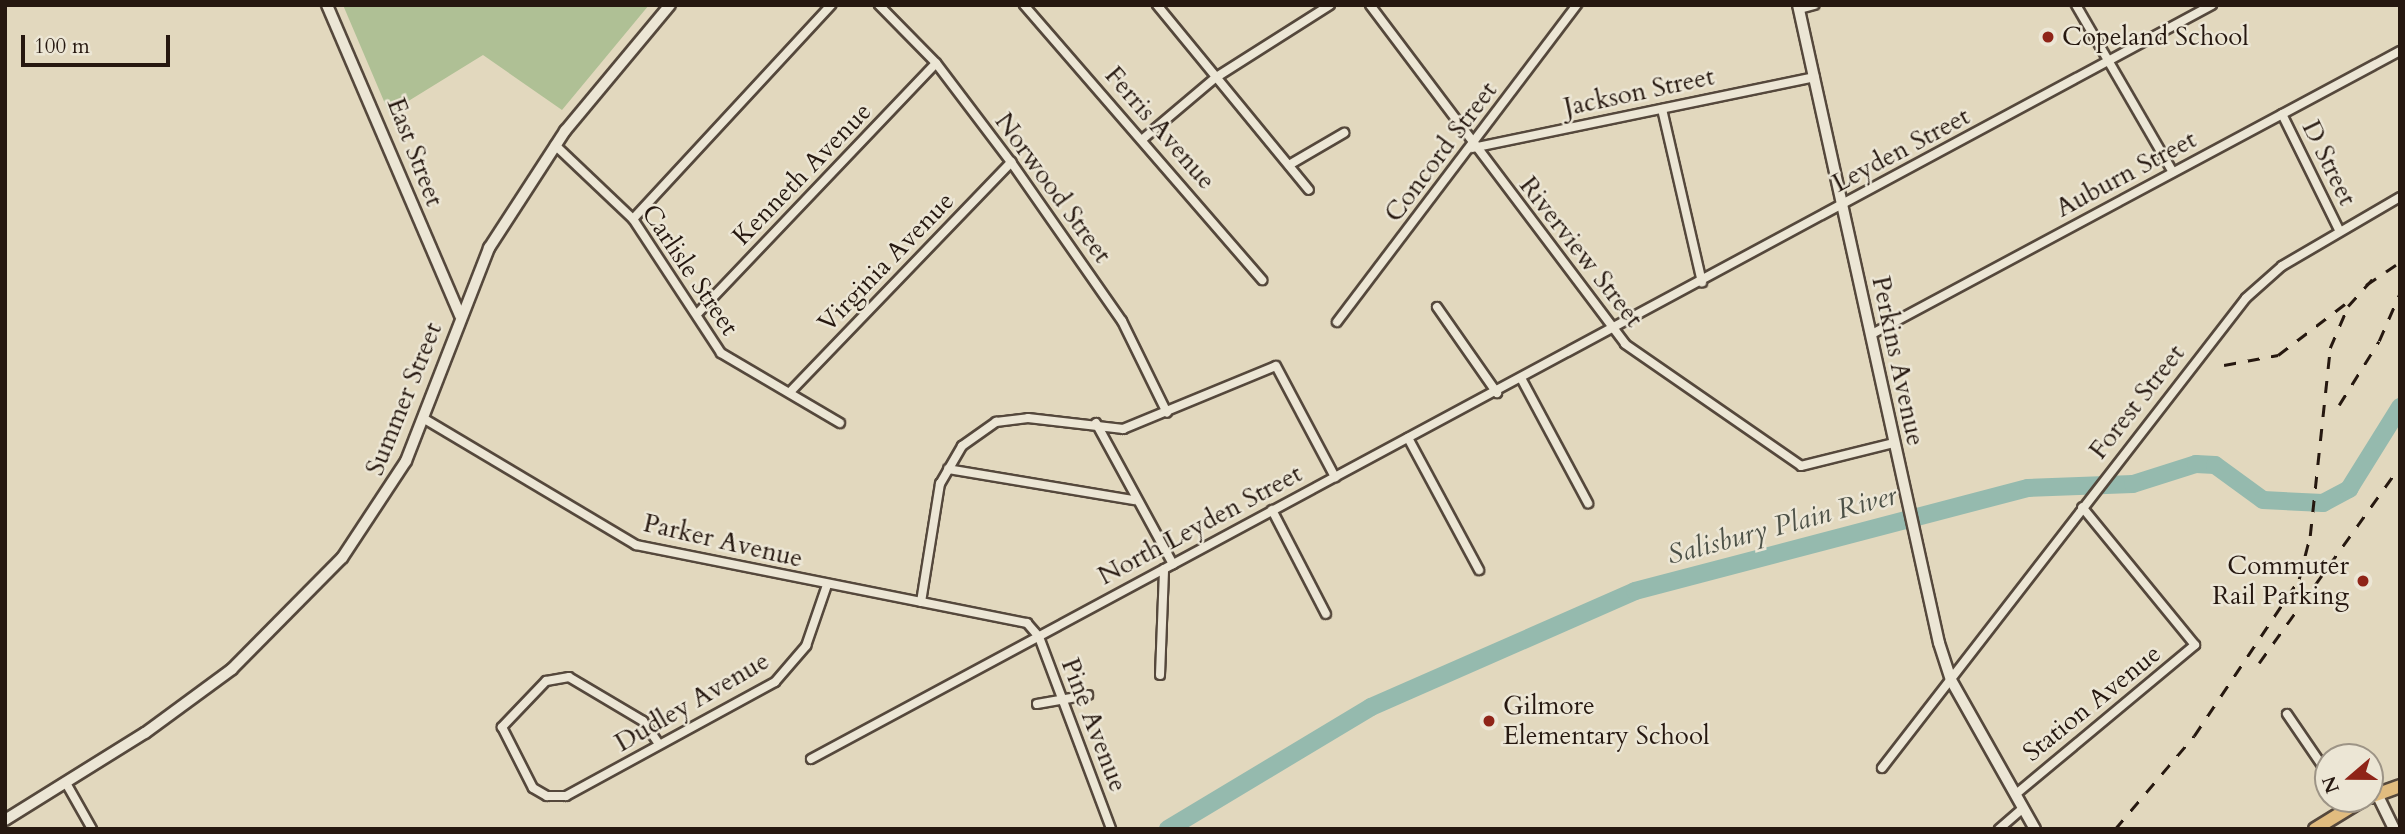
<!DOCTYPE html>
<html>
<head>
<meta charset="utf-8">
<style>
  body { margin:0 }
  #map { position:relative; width:2405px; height:834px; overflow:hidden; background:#e2d8be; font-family:Cardo,serif }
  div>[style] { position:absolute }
  .green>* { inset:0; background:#afc095 }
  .river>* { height:18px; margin:-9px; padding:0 9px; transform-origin:9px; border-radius:9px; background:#95baae }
  .roads { filter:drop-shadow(2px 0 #55483c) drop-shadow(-2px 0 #55483c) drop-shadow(0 2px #55483c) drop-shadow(0 -2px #55483c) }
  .minor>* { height:8px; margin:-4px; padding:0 4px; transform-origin:4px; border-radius:4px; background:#ece6d5 }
  .tertiary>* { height:10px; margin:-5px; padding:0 5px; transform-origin:5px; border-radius:5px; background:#ece6d5 }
  .secondary>* { height:10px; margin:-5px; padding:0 5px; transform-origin:5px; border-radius:5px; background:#ece6d5 }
  .primary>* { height:12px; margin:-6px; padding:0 6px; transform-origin:6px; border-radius:6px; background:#e1bc7f }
  .rail>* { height:2.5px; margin-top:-1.25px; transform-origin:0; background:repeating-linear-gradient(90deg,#261810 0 12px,transparent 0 24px) }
  .dots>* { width:19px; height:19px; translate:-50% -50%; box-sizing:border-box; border:4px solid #ece6d5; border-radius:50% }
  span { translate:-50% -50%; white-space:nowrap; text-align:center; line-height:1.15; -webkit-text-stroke:5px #ece6d5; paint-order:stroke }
  .poi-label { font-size:26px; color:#261810 }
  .left { translate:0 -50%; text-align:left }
  .right { translate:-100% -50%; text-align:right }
  .street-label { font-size:26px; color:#261810 }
  .water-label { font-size:28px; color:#4d5147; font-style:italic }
  .frame { position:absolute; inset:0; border:7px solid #261810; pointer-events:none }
  .north { position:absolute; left:2314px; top:743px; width:70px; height:70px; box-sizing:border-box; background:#ece6d5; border:2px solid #9d9486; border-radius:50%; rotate:250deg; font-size:19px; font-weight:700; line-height:28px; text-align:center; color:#261810 }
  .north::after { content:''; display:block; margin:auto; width:24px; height:32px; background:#8f2418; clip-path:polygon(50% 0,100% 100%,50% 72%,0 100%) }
  .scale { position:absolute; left:21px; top:35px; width:149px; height:32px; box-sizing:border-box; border:4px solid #261810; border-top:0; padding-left:9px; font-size:21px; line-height:24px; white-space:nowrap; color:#261810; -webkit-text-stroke:5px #ece6d5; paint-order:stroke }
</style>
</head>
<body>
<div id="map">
  <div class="green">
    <i style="clip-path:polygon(343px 5px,649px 5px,562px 110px,483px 55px,389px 113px)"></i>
  </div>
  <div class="river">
    <i style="left:1168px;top:829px;width:237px;rotate:-31deg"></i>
    <i style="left:1371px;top:707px;width:288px;rotate:-23.7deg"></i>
    <i style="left:1635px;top:591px;width:406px;rotate:-14.7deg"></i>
    <i style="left:2028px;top:488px;width:105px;rotate:-2.2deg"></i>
    <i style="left:2133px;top:484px;width:66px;rotate:-17.6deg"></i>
    <i style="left:2196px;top:464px;width:19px;rotate:3deg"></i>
    <i style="left:2215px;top:465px;width:59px;rotate:36.1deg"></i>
    <i style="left:2263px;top:500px;width:60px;rotate:2.9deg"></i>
    <i style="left:2323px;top:503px;width:30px;rotate:-28deg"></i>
    <i style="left:2349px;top:489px;width:97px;rotate:-58.1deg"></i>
  </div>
  <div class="roads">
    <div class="minor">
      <i style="left:879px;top:5px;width:81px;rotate:45.5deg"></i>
      <i style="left:936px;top:63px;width:124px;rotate:52.9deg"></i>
      <i style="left:1011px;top:162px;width:194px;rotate:55.1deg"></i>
      <i style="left:1122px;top:321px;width:102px;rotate:63.9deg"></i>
      <i style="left:1024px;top:5px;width:364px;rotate:49.1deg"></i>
      <i style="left:1157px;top:5px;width:239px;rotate:50.6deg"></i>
      <i style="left:1370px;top:5px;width:424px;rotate:53deg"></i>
      <i style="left:1625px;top:344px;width:214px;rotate:34.7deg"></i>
      <i style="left:1801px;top:466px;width:95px;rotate:-14deg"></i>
      <i style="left:2076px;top:5px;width:193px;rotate:59.9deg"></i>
      <i style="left:1799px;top:9px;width:16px;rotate:-15deg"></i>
      <i style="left:1662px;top:109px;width:178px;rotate:77deg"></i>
      <i style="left:2282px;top:114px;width:129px;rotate:63.8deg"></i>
      <i style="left:1144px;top:138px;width:93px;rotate:-40.2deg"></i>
      <i style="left:1215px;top:78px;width:136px;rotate:-32.4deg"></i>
      <i style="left:555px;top:145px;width:108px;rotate:43.5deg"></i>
      <i style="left:633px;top:219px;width:160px;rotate:56.7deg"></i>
      <i style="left:721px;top:353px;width:138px;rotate:30.5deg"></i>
      <i style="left:1472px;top:148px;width:350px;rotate:-11.7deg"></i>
      <i style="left:1289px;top:165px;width:64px;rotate:-30.2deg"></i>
      <i style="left:633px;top:219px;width:292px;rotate:-47.2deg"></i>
      <i style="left:1437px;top:307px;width:105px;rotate:55.1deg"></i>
      <i style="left:698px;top:313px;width:345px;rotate:-46.4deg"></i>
      <i style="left:1337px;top:322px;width:398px;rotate:-52.9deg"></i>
      <i style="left:1872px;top:334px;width:599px;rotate:-28.19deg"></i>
      <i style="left:1522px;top:380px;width:140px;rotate:61.8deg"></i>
      <i style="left:791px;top:391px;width:318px;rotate:-46.1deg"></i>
      <i style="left:423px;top:418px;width:248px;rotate:30.8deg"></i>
      <i style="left:636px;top:545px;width:399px;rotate:11.3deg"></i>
      <i style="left:1027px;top:623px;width:18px;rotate:49deg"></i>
      <i style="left:1039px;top:637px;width:205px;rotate:69.4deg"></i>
      <i style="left:1096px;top:423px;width:161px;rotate:61.4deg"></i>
      <i style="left:1408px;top:438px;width:150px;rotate:61.7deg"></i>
      <i style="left:948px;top:469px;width:189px;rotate:9.5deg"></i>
      <i style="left:1272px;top:510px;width:117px;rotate:62.6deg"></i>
      <i style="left:921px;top:602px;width:120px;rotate:-80.9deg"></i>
      <i style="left:940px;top:484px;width:44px;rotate:-59.9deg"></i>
      <i style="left:962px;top:446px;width:42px;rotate:-35.2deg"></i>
      <i style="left:996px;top:422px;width:32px;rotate:-7deg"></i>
      <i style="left:1028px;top:418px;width:96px;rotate:6.6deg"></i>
      <i style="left:1123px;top:429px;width:165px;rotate:-22.4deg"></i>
      <i style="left:1276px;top:366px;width:126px;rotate:62deg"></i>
      <i style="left:1160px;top:675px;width:106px;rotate:-87.8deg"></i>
      <i style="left:1037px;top:704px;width:52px;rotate:-10deg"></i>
      <i style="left:2287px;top:714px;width:73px;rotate:55.7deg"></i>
      <i style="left:659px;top:744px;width:28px;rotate:-125deg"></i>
      <i style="left:643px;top:721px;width:86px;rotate:-149.3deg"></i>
      <i style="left:569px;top:677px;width:23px;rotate:170deg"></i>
      <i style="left:546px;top:681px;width:64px;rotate:133.7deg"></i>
      <i style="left:502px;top:727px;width:68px;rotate:63.1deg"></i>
      <i style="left:533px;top:788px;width:16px;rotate:30deg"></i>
      <i style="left:547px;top:796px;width:19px"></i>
      <i style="left:566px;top:796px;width:238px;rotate:-28.6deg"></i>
      <i style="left:775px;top:682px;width:48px;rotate:-49.3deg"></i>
      <i style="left:806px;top:646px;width:65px;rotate:-71deg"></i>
      <i style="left:811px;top:759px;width:1591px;rotate:-28.29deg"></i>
      <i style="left:1882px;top:768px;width:594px;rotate:-52.24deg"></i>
      <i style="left:2246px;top:298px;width:48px;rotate:-41.6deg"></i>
      <i style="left:2282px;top:266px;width:137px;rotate:-30.3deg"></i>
      <i style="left:66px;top:783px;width:53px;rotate:60.5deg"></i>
      <i style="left:2016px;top:794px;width:233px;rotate:-39.8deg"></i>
      <i style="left:2195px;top:645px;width:178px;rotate:-129.3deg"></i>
      <i style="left:1999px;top:829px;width:32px;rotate:-41deg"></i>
    </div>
    <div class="tertiary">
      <i style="left:327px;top:5px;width:338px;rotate:66.8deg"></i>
      <i style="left:1798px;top:5px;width:653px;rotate:77.54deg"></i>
      <i style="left:1939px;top:643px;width:39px;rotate:72deg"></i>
      <i style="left:1951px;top:680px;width:171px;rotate:60.6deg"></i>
      <i style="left:5px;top:820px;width:165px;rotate:-31.9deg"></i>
      <i style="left:145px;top:733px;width:108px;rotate:-36.3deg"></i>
      <i style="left:232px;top:669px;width:156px;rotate:-45.3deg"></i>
      <i style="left:342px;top:558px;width:116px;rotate:-56.6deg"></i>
      <i style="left:406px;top:461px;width:229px;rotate:-68.7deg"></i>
      <i style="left:489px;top:248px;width:140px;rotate:-57deg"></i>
      <i style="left:565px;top:131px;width:164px;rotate:-50.2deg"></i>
    </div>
    <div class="secondary">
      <i style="left:2377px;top:794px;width:39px;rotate:64deg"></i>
    </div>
    <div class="primary">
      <i style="left:2370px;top:797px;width:32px;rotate:-20deg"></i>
      <i style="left:2315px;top:829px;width:57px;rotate:-31.5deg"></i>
    </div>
  </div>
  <div class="rail">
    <i style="left:2366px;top:285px;width:41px;rotate:-34.1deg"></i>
    <i style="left:2224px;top:365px;width:55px;rotate:-10.5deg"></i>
    <i style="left:2278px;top:355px;width:84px;rotate:-37.3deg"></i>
    <i style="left:2339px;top:405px;width:75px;rotate:-58deg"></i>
    <i style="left:2379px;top:341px;width:52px;rotate:-66.4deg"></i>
    <i style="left:2259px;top:663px;width:242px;rotate:-54.4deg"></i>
    <i style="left:2115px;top:829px;width:122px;rotate:-49.7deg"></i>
    <i style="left:2194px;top:736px;width:189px;rotate:-56.2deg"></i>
    <i style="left:2299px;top:579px;width:44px;rotate:-75.7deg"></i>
    <i style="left:2310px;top:536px;width:189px;rotate:-83.9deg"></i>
    <i style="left:2330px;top:348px;width:46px;rotate:-66.8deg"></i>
    <i style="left:2348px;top:306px;width:36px;rotate:-48deg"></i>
  </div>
  <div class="dots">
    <i style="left:2048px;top:37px;background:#8f2418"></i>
    <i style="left:2363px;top:581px;background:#8f2418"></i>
    <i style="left:1489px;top:721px;background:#8f2418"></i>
  </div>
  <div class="poi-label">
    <span class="left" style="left:2062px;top:37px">Copeland School</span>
    <span class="right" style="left:2349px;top:581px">Commuter<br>Rail Parking</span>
    <span class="left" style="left:1503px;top:721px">Gilmore<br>Elementary School</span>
  </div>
  <div class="street-label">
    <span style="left:1639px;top:92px;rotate:-12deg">Jackson Street</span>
    <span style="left:1160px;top:128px;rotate:49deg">Ferris Avenue</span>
    <span style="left:1901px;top:150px;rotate:-28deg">Leyden Street</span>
    <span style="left:415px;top:152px;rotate:69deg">East Street</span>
    <span style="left:1441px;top:152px;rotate:-53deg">Concord Street</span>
    <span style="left:2329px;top:163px;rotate:64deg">D Street</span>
    <span style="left:802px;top:174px;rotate:-46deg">Kenneth Avenue</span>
    <span style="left:2126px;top:174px;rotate:-28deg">Auburn Street</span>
    <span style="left:1053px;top:188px;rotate:54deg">Norwood Street</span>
    <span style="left:1581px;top:252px;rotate:52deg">Riverview Street</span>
    <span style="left:886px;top:262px;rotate:-46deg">Virginia Avenue</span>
    <span style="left:690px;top:270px;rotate:56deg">Carlisle Street</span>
    <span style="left:1898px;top:361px;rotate:78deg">Perkins Avenue</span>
    <span style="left:404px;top:399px;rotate:-68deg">Summer Street</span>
    <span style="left:2137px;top:402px;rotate:-52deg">Forest Street</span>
    <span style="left:1200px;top:525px;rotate:-28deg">North Leyden Street</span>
    <span style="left:723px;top:541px;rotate:13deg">Parker Avenue</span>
    <span style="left:692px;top:702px;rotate:-30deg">Dudley Avenue</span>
    <span style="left:2092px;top:703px;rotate:-39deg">Station Avenue</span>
    <span style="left:1094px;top:725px;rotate:69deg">Pine Avenue</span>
  </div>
  <div class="water-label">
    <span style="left:1782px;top:525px;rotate:-15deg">Salisbury Plain River</span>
  </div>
  <div class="frame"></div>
  <div class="north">N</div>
  <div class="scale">100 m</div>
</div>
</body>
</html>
